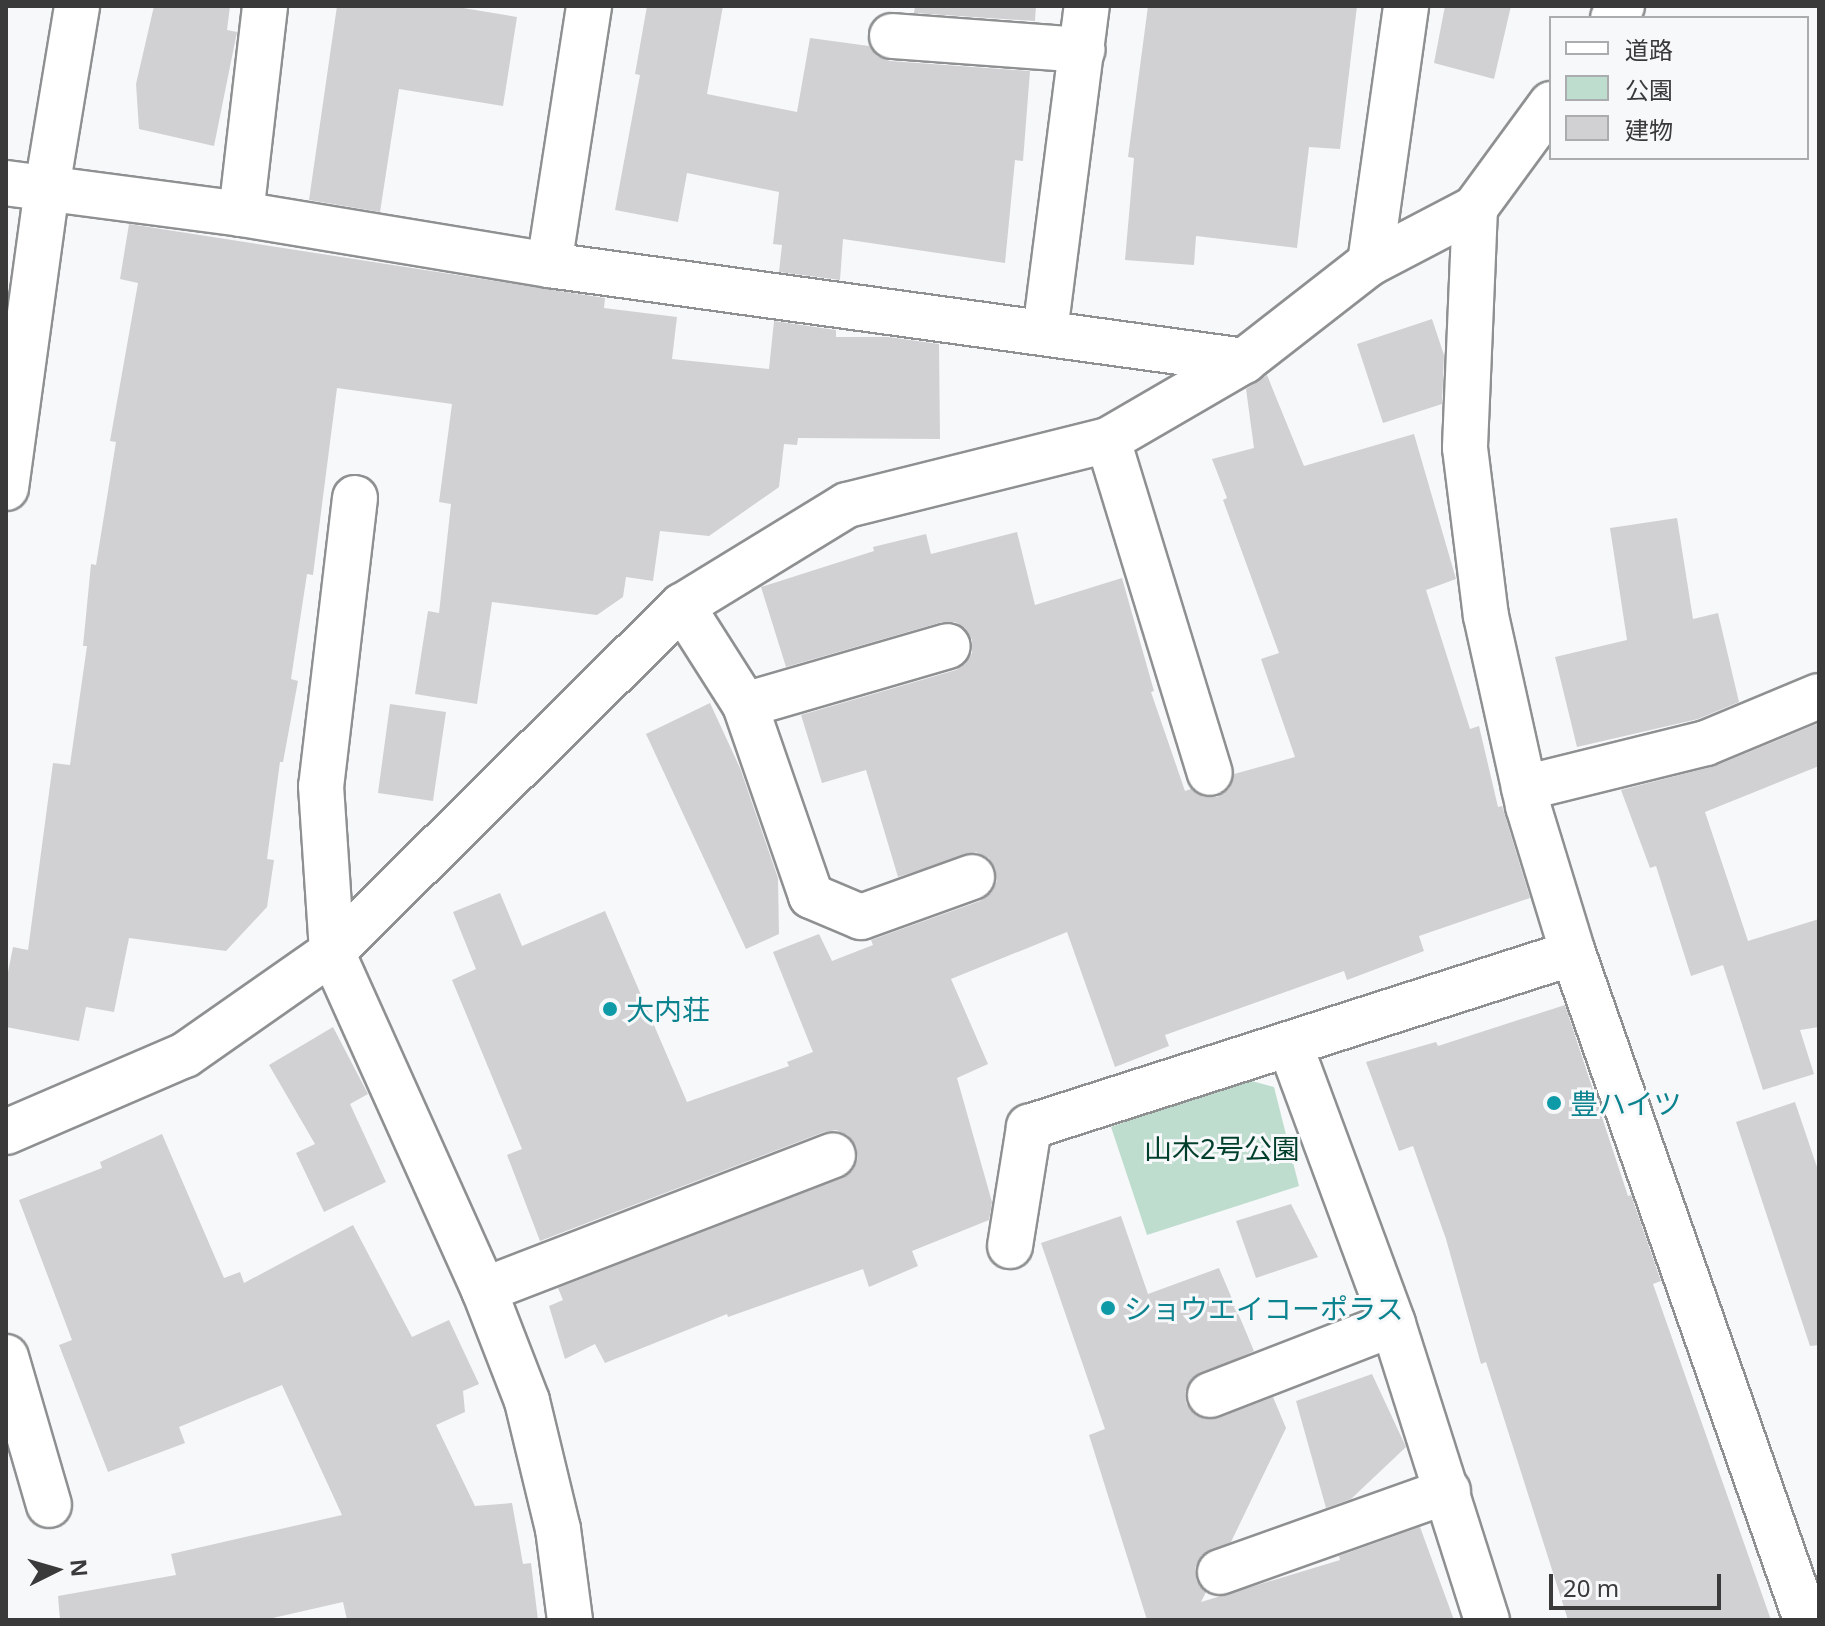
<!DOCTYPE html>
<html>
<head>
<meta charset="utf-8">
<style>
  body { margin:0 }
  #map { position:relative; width:1825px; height:1626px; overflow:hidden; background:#f7f8fa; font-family:"Noto Sans","Noto Sans JP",sans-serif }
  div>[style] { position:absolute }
  .green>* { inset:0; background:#bfddce }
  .building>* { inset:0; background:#d1d1d3 }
  .roads { filter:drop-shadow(2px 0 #8e9091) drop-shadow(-2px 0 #8e9091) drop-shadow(0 2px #8e9091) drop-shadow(0 -2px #8e9091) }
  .minor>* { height:44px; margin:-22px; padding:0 22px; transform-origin:22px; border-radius:22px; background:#fff }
  .dots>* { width:22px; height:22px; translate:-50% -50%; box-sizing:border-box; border:4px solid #f7f8fa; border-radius:50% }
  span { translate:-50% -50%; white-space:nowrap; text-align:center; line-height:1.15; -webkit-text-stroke:6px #f7f8fa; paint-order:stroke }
  .culture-label { font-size:28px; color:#0d838f }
  .left { translate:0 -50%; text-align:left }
  .park-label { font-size:28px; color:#003f2a }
  .frame { position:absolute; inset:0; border:8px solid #3a3a3b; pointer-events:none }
  .legend { position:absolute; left:1549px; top:16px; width:260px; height:144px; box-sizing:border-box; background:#f7f8fa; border:2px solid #abacae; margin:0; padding:10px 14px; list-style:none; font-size:24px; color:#3a3a3b }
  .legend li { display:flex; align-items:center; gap:16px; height:40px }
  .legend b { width:40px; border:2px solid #abacae }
  .north { position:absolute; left:16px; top:1530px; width:80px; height:80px; -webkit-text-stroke:6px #f7f8fa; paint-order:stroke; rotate:85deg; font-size:22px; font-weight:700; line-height:32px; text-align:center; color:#3a3a3b }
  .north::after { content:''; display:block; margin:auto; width:28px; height:36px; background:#3a3a3b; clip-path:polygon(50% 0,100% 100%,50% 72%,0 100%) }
  .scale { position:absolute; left:1549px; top:1574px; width:172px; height:36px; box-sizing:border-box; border:4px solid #3a3a3b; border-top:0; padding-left:10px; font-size:24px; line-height:28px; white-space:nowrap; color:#3a3a3b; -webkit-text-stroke:6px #f7f8fa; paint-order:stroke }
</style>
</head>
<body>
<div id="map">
  <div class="green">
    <i style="clip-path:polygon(1241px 1078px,1274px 1087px,1299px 1186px,1147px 1235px,1111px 1127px)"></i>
  </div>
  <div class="building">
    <i style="clip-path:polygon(154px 6px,230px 6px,227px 30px,237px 32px,214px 146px,139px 129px,136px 84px)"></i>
    <i style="clip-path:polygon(337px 6px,451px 6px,517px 17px,503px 106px,399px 89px,380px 212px,309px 200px)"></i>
    <i style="clip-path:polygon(647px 6px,723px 6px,707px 94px,797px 112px,810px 38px,869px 46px,877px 56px,890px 61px,1030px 71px,1023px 161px,1015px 160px,1005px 263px,843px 239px,840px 280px,779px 272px,782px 245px,773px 244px,779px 192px,687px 173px,678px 222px,615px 210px,640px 75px,635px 74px)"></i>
    <i style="clip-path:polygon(915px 6px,1036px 6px,1035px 21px,914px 13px)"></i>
    <i style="clip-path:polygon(1148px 6px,1357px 6px,1340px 149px,1309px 147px,1297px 248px,1196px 236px,1194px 265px,1125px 260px,1134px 158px,1128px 157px)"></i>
    <i style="clip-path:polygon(1445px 6px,1511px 6px,1494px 79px,1434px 63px)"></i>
    <i style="clip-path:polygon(129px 224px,605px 298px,604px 308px,677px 317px,672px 359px,769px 369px,774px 321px,836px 330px,836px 337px,888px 337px,939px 344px,940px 439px,798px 438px,797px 445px,784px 444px,779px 487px,709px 536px,660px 531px,653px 581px,626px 577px,623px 597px,597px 615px,492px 602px,477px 704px,415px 694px,428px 611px,439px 613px,451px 504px,439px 502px,452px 404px,337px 388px,313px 575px,307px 574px,291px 679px,298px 681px,283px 762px,280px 762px,267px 859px,274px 860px,267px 907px,226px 951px,129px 938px,114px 1012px,86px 1007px,79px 1041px,6px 1027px,6px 982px,13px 947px,28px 950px,53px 763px,70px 765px,87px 646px,83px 646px,91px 564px,96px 565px,116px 442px,110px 441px,138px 283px,120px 279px)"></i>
    <i style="clip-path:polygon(1432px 319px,1444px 355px,1442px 404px,1383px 423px,1357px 344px)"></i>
    <i style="clip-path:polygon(1267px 375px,1304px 466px,1414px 434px,1456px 579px,1426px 590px,1470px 729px,1479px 726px,1498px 807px,1502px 806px,1530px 898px,1419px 936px,1424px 951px,1347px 980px,1344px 971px,1165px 1035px,1169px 1046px,1115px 1067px,1067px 932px,951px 979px,988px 1064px,957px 1078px,992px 1202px,989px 1220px,912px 1251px,918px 1266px,869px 1287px,863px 1269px,728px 1317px,727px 1314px,605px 1363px,595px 1344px,565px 1359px,549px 1306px,563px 1300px,558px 1288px,842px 1178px,853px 1170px,858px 1158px,856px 1147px,848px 1135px,836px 1130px,824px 1132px,540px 1241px,507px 1155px,522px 1149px,452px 980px,476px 969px,453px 912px,500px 893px,522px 946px,605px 911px,687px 1102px,789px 1066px,787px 1062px,813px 1052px,773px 952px,819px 934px,832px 961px,873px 945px,871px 940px,980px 901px,992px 892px,997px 881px,995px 868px,989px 858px,976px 852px,898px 877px,866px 770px,822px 783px,801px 715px,956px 670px,965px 664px,972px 653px,972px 640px,965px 628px,955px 622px,942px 622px,786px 667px,761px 587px,874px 551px,873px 547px,926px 534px,931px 554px,1017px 532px,1035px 605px,1122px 578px,1154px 691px,1151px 692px,1185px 791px,1191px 789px,1204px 797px,1217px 797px,1229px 789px,1234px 774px,1295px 757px,1261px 659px,1279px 653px,1223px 500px,1227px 498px,1212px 459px,1254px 448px,1246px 389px)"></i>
    <i style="clip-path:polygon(1677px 518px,1693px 619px,1718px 613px,1739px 702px,1698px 719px,1577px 747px,1555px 657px,1627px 640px,1610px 528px)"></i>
    <i style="clip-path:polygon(710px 703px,740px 768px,778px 878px,779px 934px,746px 949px,646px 734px)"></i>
    <i style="clip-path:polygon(390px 704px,446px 712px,433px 801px,378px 793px)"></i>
    <i style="clip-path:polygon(1819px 723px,1819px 766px,1705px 812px,1748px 941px,1819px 919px,1819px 1027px,1800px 1030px,1814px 1074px,1763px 1090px,1723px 965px,1691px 976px,1656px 866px,1650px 868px,1621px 790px,1715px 766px)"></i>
    <i style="clip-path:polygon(1565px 1005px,1628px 1196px,1631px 1195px,1661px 1281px,1653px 1284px,1771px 1620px,1568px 1620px,1486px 1362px,1481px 1364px,1446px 1239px,1413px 1146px,1399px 1151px,1366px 1062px,1436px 1042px,1438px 1046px)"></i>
    <i style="clip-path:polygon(333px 1027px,368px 1094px,350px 1104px,386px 1182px,324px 1212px,296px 1153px,315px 1144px,269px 1065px)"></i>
    <i style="clip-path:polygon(1795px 1102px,1819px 1173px,1819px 1345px,1810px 1346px,1736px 1122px)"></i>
    <i style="clip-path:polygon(162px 1134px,224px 1278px,240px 1272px,244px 1283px,353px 1225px,412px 1337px,449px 1320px,479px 1384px,463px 1391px,465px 1412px,436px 1425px,475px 1506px,512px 1503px,523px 1564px,531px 1563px,538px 1620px,347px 1620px,343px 1602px,264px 1620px,60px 1620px,58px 1596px,176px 1575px,171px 1554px,342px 1515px,282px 1385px,179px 1427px,185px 1443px,108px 1472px,59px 1345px,72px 1340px,19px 1200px,102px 1168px,100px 1162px)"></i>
    <i style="clip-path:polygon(1291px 1204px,1318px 1257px,1256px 1278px,1236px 1221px)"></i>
    <i style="clip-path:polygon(1121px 1216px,1148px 1294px,1219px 1268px,1254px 1351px,1191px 1379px,1185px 1392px,1186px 1403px,1194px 1414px,1205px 1419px,1218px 1418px,1273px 1397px,1286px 1428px,1231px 1542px,1201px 1556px,1195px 1568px,1197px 1581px,1206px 1592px,1201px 1602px,1340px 1560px,1339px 1556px,1420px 1527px,1454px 1620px,1147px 1620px,1089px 1435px,1105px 1429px,1041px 1243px)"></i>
    <i style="clip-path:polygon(1372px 1374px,1406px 1447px,1351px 1499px,1326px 1508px,1296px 1401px)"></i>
  </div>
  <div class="roads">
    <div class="minor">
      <i style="left:1613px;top:18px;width:15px;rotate:-53deg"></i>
      <i style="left:892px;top:36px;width:191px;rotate:4.2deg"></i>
      <i style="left:6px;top:183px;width:237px;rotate:7.5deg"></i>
      <i style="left:241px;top:214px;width:312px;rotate:9.4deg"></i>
      <i style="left:549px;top:265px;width:702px;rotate:7.86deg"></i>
      <i style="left:1475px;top:208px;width:240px;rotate:92.4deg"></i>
      <i style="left:1465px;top:448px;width:169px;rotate:82.9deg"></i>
      <i style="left:1486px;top:616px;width:195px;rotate:77.5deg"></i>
      <i style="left:1528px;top:806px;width:154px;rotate:73deg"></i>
      <i style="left:1573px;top:953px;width:707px;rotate:70.74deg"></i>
      <i style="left:241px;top:214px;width:209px;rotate:-83.4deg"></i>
      <i style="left:1370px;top:263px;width:260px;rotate:-82deg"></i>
      <i style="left:549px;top:265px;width:262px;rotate:-81.2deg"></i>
      <i style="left:1045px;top:332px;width:329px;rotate:-82.7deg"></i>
      <i style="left:1108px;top:440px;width:348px;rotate:73deg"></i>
      <i style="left:6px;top:488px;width:303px;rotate:-82.2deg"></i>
      <i style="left:47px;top:188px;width:184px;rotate:-80.6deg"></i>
      <i style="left:355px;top:498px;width:290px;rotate:96.7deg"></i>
      <i style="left:321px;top:786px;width:166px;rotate:86.2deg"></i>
      <i style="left:332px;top:952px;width:371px;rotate:65.8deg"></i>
      <i style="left:484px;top:1290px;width:119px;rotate:68.8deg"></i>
      <i style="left:527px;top:1401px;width:132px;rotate:76.4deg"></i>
      <i style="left:558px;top:1529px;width:92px;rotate:82.5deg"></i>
      <i style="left:682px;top:606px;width:117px;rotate:57.5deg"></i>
      <i style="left:745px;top:705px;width:202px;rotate:70.9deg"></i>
      <i style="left:811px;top:896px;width:54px;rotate:22.8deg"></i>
      <i style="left:861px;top:917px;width:118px;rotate:-19.8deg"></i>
      <i style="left:745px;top:705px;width:211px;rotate:-16.2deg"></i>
      <i style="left:1524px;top:788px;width:187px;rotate:-13.9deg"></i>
      <i style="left:1706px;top:743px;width:122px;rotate:-22.6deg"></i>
      <i style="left:1290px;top:1045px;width:297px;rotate:69.7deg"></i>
      <i style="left:1393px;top:1324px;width:311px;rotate:72.4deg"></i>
      <i style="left:6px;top:1132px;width:195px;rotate:-23.3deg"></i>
      <i style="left:185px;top:1055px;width:179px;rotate:-35deg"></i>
      <i style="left:332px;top:952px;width:492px;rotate:-44.7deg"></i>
      <i style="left:682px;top:606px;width:193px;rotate:-31.5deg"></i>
      <i style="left:847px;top:505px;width:269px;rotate:-14deg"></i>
      <i style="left:1108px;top:440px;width:157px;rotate:-30.2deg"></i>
      <i style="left:1244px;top:361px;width:160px;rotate:-37.9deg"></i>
      <i style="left:1370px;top:263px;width:119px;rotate:-27.6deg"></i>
      <i style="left:1475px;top:208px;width:129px;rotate:-53.8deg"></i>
      <i style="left:1010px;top:1246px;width:121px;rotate:-80.9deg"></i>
      <i style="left:1029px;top:1127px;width:571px;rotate:-17.74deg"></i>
      <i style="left:484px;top:1290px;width:374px;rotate:-21.1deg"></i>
      <i style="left:6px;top:1357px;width:154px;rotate:73.8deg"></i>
      <i style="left:1210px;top:1395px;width:196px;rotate:-21.2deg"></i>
      <i style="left:1220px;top:1572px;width:242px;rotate:-19.6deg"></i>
    </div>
  </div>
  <div class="dots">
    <i style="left:610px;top:1009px;background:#0f9aa8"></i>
    <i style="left:1554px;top:1103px;background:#0f9aa8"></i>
    <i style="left:1108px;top:1308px;background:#0f9aa8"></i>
  </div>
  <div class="culture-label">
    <span class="left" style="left:626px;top:1009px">大内荘</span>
    <span class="left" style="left:1570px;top:1103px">豊ハイツ</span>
    <span class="left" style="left:1124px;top:1308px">ショウエイコーポラス</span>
  </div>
  <div class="park-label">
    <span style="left:1222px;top:1148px">山木2号公園</span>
  </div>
  <div class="frame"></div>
  <ul class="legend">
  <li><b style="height:10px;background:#fff"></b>道路</li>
  <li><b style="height:22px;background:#bfddce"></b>公園</li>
  <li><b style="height:22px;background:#d1d1d3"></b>建物</li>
  </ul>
  <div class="north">N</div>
  <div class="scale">20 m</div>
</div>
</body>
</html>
